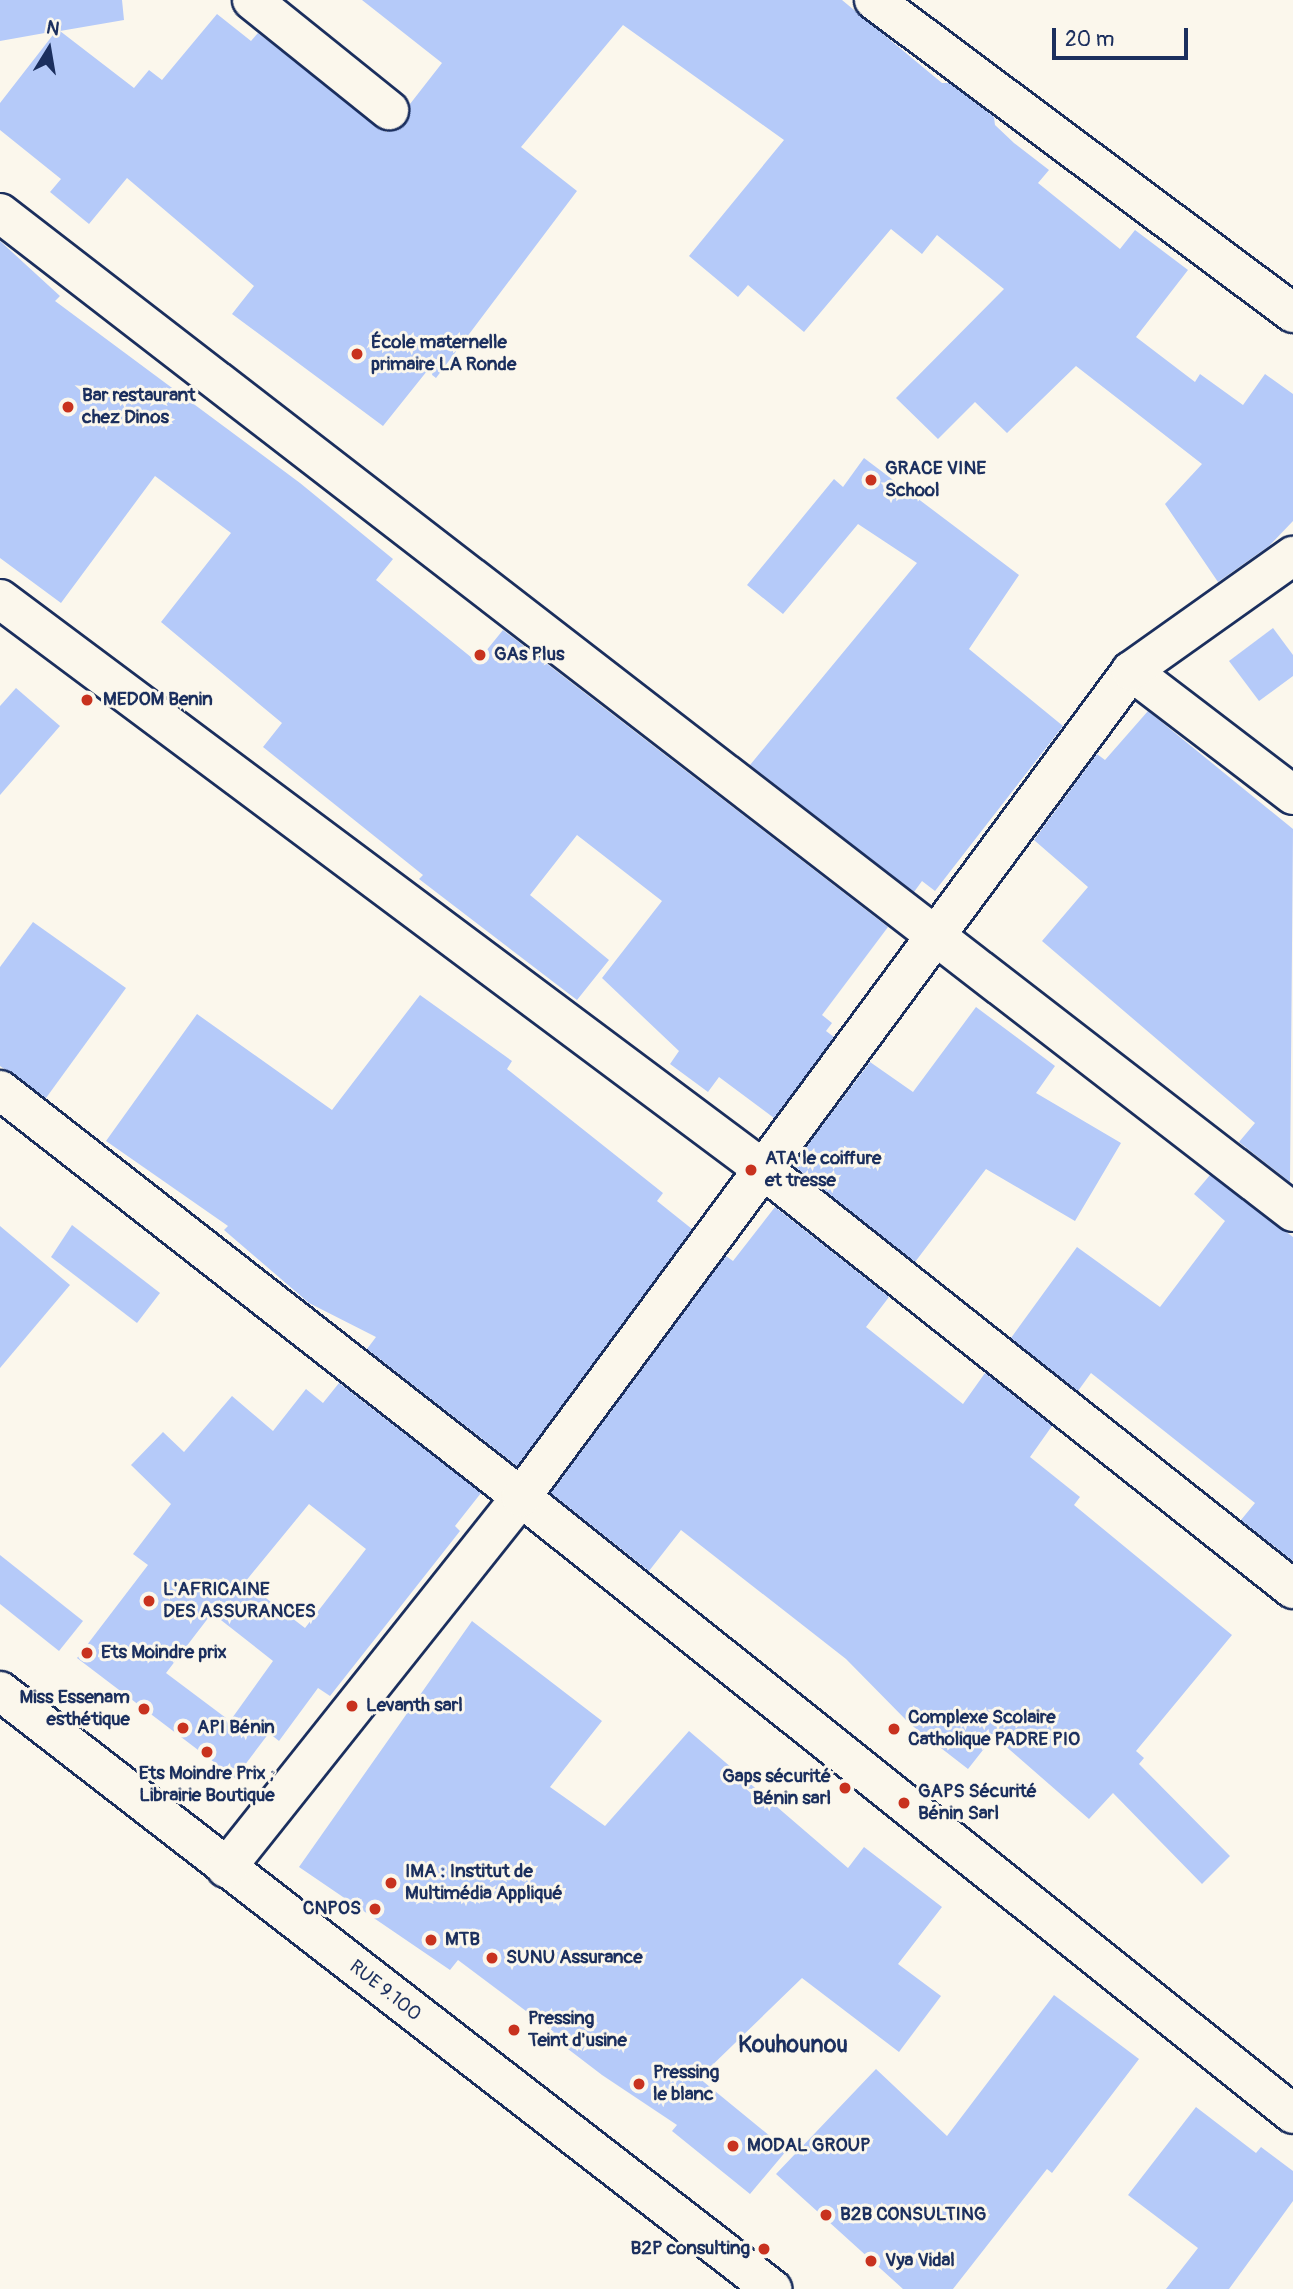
<!DOCTYPE html>
<html>
<head>
<meta charset="utf-8">
<style>
  body { margin:0 }
  #map { position:relative; width:1293px; height:2289px; overflow:hidden; background:#fbf7ec; font-family:Pangolin,sans-serif }
  div>[style] { position:absolute }
  .building>* { inset:0; background:#b5caf9 }
  .roads { filter:drop-shadow(2px 0 #1b2f5e) drop-shadow(-2px 0 #1b2f5e) drop-shadow(0 2px #1b2f5e) drop-shadow(0 -2px #1b2f5e) }
  .minor>* { height:38px; margin:-19px; padding:0 19px; transform-origin:19px; border-radius:19px; background:#fbf7ec }
  .dots>* { width:19px; height:19px; translate:-50% -50%; box-sizing:border-box; border:4px solid #fbf7ec; border-radius:50% }
  span { translate:-50% -50%; white-space:nowrap; text-align:center; line-height:1.15; -webkit-text-stroke:6px #fbf7ec; paint-order:stroke }
  .poi-label { font-size:19px; color:#1b2f5e; font-weight:700 }
  .left { translate:0 -50%; text-align:left }
  .right { translate:-100% -50%; text-align:right }
  .street-label { font-size:19px; color:#1b2f5e }
  .quarter-label { font-size:23px; color:#1b2f5e; font-weight:700 }
  .north { position:absolute; left:14px; top:14px; width:70px; height:70px; -webkit-text-stroke:5px #fbf7ec; paint-order:stroke; rotate:11deg; font-size:19px; font-weight:700; line-height:28px; text-align:center; color:#1b2f5e }
  .north::after { content:''; display:block; margin:auto; width:24px; height:32px; background:#1b2f5e; clip-path:polygon(50% 0,100% 100%,50% 72%,0 100%) }
  .scale { position:absolute; left:1052px; top:28px; width:136px; height:32px; box-sizing:border-box; border:4px solid #1b2f5e; border-top:0; padding-left:9px; font-size:21px; line-height:24px; white-space:nowrap; color:#1b2f5e; -webkit-text-stroke:5px #fbf7ec; paint-order:stroke }
</style>
</head>
<body>
<div id="map">
  <div class="building">
    <i style="clip-path:polygon(0 0,122px 0,124px 20px,60px 31px,134px 88px,149px 70px,162px 80px,217px 14px,251px 41px,258px 33px,386px 132px,406px 123px,410px 104px,442px 63px,362px 0,842px 0,942px 83px,949px 83px,994px 117px,995px 125px,1014px 143px,1049px 170px,1038px 183px,1120px 249px,1135px 230px,1188px 270px,1136px 337px,1195px 382px,1200px 374px,1243px 405px,1265px 374px,1293px 394px,1293px 521px,1269px 546px,1218px 582px,1165px 504px,1202px 464px,1076px 366px,1007px 433px,975px 402px,938px 439px,896px 398px,1004px 289px,937px 235px,922px 254px,891px 229px,804px 332px,748px 285px,738px 297px,689px 256px,784px 140px,623px 25px,521px 147px,577px 191px,436px 378px,427px 371px,383px 426px,232px 314px,254px 286px,127px 178px,89px 224px,50px 192px,61px 179px,0 130px,0 103px,56px 31px,0 41px)"></i>
    <i style="clip-path:polygon(0 241px,60px 296px,55px 301px,300px 483px,393px 559px,376px 580px,477px 662px,503px 630px,888px 927px,822px 1015px,832px 1023px,826px 1031px,834px 1037px,774px 1118px,719px 1077px,708px 1092px,670px 1064px,679px 1051px,602px 978px,662px 901px,577px 835px,530px 895px,609px 960px,577px 1000px,419px 879px,423px 875px,263px 747px,282px 723px,161px 622px,231px 533px,155px 476px,61px 603px,0 558px)"></i>
    <i style="clip-path:polygon(864px 458px,1019px 575px,969px 649px,1063px 726px,935px 891px,922px 881px,914px 892px,750px 765px,917px 563px,858px 524px,783px 614px,747px 585px,834px 479px,843px 487px)"></i>
    <i style="clip-path:polygon(1273px 628px,1293px 655px,1293px 676px,1259px 701px,1229px 661px)"></i>
    <i style="clip-path:polygon(16px 688px,60px 726px,0 795px,0 706px)"></i>
    <i style="clip-path:polygon(1148px 711px,1293px 829px,1290px 1182px,1239px 1142px,1255px 1123px,1042px 941px,1088px 887px,1034px 840px,1097px 754px,1105px 760px)"></i>
    <i style="clip-path:polygon(33px 922px,126px 988px,46px 1098px,0 1066px,0 967px)"></i>
    <i style="clip-path:polygon(420px 995px,512px 1061px,507px 1069px,663px 1193px,657px 1201px,692px 1229px,517px 1466px,367px 1349px,376px 1337px,309px 1303px,224px 1230px,228px 1226px,106px 1141px,197px 1014px,332px 1110px)"></i>
    <i style="clip-path:polygon(976px 1007px,1055px 1066px,1036px 1093px,1121px 1143px,1075px 1221px,986px 1169px,915px 1262px,793px 1165px,870px 1062px,913px 1092px)"></i>
    <i style="clip-path:polygon(1210px 1175px,1293px 1237px,1293px 1561px,1241px 1520px,1255px 1503px,1091px 1373px,1078px 1391px,1011px 1338px,1077px 1247px,1160px 1307px,1225px 1221px,1194px 1194px)"></i>
    <i style="clip-path:polygon(775px 1207px,889px 1297px,866px 1327px,963px 1404px,985px 1373px,1052px 1426px,1030px 1457px,1080px 1497px,1074px 1505px,1232px 1635px,1136px 1751px,1144px 1758px,1139px 1764px,1230px 1856px,1202px 1884px,1113px 1793px,1089px 1819px,994px 1736px,968px 1769px,910px 1724px,846px 1659px,681px 1530px,649px 1571px,551px 1493px,726px 1256px,733px 1261px)"></i>
    <i style="clip-path:polygon(72px 1225px,160px 1293px,137px 1323px,51px 1257px)"></i>
    <i style="clip-path:polygon(0 1226px,70px 1285px,0 1368px)"></i>
    <i style="clip-path:polygon(evenodd,339px 1383px,481px 1493px,455px 1526px,460px 1531px,330px 1696px,318px 1688px,279px 1741px,269px 1733px,235px 1778px,77px 1658px,148px 1565px,133px 1554px,171px 1504px,131px 1465px,163px 1432px,184px 1452px,232px 1396px,273px 1431px,306px 1389px,323px 1403px,339px 1383px,309px 1504px,366px 1549px,305px 1628px,245px 1582px,309px 1504px,339px 1383px,212px 1613px,273px 1661px,230px 1721px,166px 1673px,212px 1613px)"></i>
    <i style="clip-path:polygon(0 1555px,83px 1621px,59px 1651px,0 1604px)"></i>
    <i style="clip-path:polygon(472px 1621px,602px 1721px,550px 1787px,605px 1826px,689px 1731px,848px 1868px,864px 1847px,942px 1907px,898px 1964px,941px 1996px,899px 2052px,802px 1978px,699px 2078px,787px 2150px,750px 2194px,672px 2131px,677px 2125px,602px 2075px,551px 2036px,554px 2032px,458px 1960px,450px 1970px,299px 1867px)"></i>
    <i style="clip-path:polygon(1054px 1995px,1139px 2059px,1052px 2173px,1047px 2169px,953px 2289px,903px 2289px,776px 2174px,876px 2069px,947px 2136px)"></i>
    <i style="clip-path:polygon(1196px 2107px,1256px 2153px,1261px 2147px,1293px 2171px,1293px 2201px,1229px 2289px,1166px 2289px,1198px 2248px,1128px 2195px)"></i>
  </div>
  <div class="roads">
    <div class="minor">
      <i style="left:252px;top:0;width:176px;rotate:38.8deg"></i>
      <i style="left:874px;top:0;width:523px;rotate:36.76deg"></i>
      <i style="left:0;top:213px;width:1634px;rotate:37.69deg"></i>
      <i style="left:0;top:599px;width:954px;rotate:36.77deg"></i>
      <i style="left:764px;top:1170px;width:675px;rotate:38.38deg"></i>
      <i style="left:1131px;top:671px;width:204px;rotate:37.4deg"></i>
      <i style="left:0;top:1090px;width:661px;rotate:38deg"></i>
      <i style="left:521px;top:1497px;width:988px;rotate:38.63deg"></i>
      <i style="left:0;top:1691px;width:977px;rotate:37.76deg"></i>
      <i style="left:226px;top:1868px;width:474px;rotate:-51.5deg"></i>
      <i style="left:521px;top:1497px;width:1027px;rotate:-53.55deg"></i>
      <i style="left:1131px;top:671px;width:199px;rotate:-35.4deg"></i>
    </div>
  </div>
  <div class="dots">
    <i style="left:357px;top:354px;background:#c8321e"></i>
    <i style="left:68px;top:407px;background:#c8321e"></i>
    <i style="left:871px;top:480px;background:#c8321e"></i>
    <i style="left:480px;top:655px;background:#c8321e"></i>
    <i style="left:87px;top:700px;background:#c8321e"></i>
    <i style="left:751px;top:1170px;background:#c8321e"></i>
    <i style="left:149px;top:1601px;background:#c8321e"></i>
    <i style="left:87px;top:1653px;background:#c8321e"></i>
    <i style="left:352px;top:1706px;background:#c8321e"></i>
    <i style="left:144px;top:1709px;background:#c8321e"></i>
    <i style="left:183px;top:1728px;background:#c8321e"></i>
    <i style="left:894px;top:1729px;background:#c8321e"></i>
    <i style="left:207px;top:1752px;background:#c8321e"></i>
    <i style="left:845px;top:1788px;background:#c8321e"></i>
    <i style="left:904px;top:1803px;background:#c8321e"></i>
    <i style="left:391px;top:1883px;background:#c8321e"></i>
    <i style="left:375px;top:1909px;background:#c8321e"></i>
    <i style="left:431px;top:1940px;background:#c8321e"></i>
    <i style="left:492px;top:1958px;background:#c8321e"></i>
    <i style="left:514px;top:2030px;background:#c8321e"></i>
    <i style="left:639px;top:2084px;background:#c8321e"></i>
    <i style="left:733px;top:2146px;background:#c8321e"></i>
    <i style="left:826px;top:2215px;background:#c8321e"></i>
    <i style="left:764px;top:2249px;background:#c8321e"></i>
    <i style="left:871px;top:2261px;background:#c8321e"></i>
  </div>
  <div class="poi-label">
    <span class="left" style="left:371px;top:354px">École maternelle<br>primaire LA Ronde</span>
    <span class="left" style="left:82px;top:407px">Bar restaurant<br>chez Dinos</span>
    <span class="left" style="left:885px;top:480px">GRACE VINE<br>School</span>
    <span class="left" style="left:494px;top:655px">GAs Plus</span>
    <span class="left" style="left:103px;top:700px">MEDOM Benin</span>
    <span class="left" style="left:765px;top:1170px">ATA le coiffure<br>et tresse</span>
    <span class="left" style="left:163px;top:1601px">L'AFRICAINE<br>DES ASSURANCES</span>
    <span class="left" style="left:101px;top:1653px">Ets Moindre prix</span>
    <span class="right" style="left:130px;top:1709px">Miss Essenam<br>esthétique</span>
    <span class="left" style="left:366px;top:1706px">Levanth sarl</span>
    <span class="left" style="left:908px;top:1729px">Complexe Scolaire<br>Catholique PADRE PIO</span>
    <span class="left" style="left:197px;top:1728px">API Bénin</span>
    <span style="left:207px;top:1785px">Ets Moindre Prix ;<br>Librairie Boutique</span>
    <span class="right" style="left:831px;top:1788px">Gaps sécurité<br>Bénin sarl</span>
    <span class="left" style="left:918px;top:1803px">GAPS Sécurité<br>Bénin Sarl</span>
    <span class="left" style="left:405px;top:1883px">IMA : Institut de<br>Multimédia Appliqué</span>
    <span class="right" style="left:361px;top:1909px">CNPOS</span>
    <span class="left" style="left:445px;top:1940px">MTB</span>
    <span class="left" style="left:506px;top:1958px">SUNU Assurance</span>
    <span class="left" style="left:528px;top:2030px">Pressing<br>Teint d'usine</span>
    <span class="left" style="left:653px;top:2084px">Pressing<br>le blanc</span>
    <span class="left" style="left:747px;top:2146px">MODAL GROUP</span>
    <span class="left" style="left:840px;top:2215px">B2B CONSULTING</span>
    <span class="right" style="left:750px;top:2249px">B2P consulting</span>
    <span class="left" style="left:885px;top:2261px">Vya Vidal</span>
  </div>
  <div class="street-label">
    <span style="left:385px;top:1991px;rotate:38deg">RUE 9.100</span>
  </div>
  <div class="quarter-label">
    <span style="left:793px;top:2045px">Kouhounou</span>
  </div>
  <div class="north">N</div>
  <div class="scale">20 m</div>
</div>
</body>
</html>
